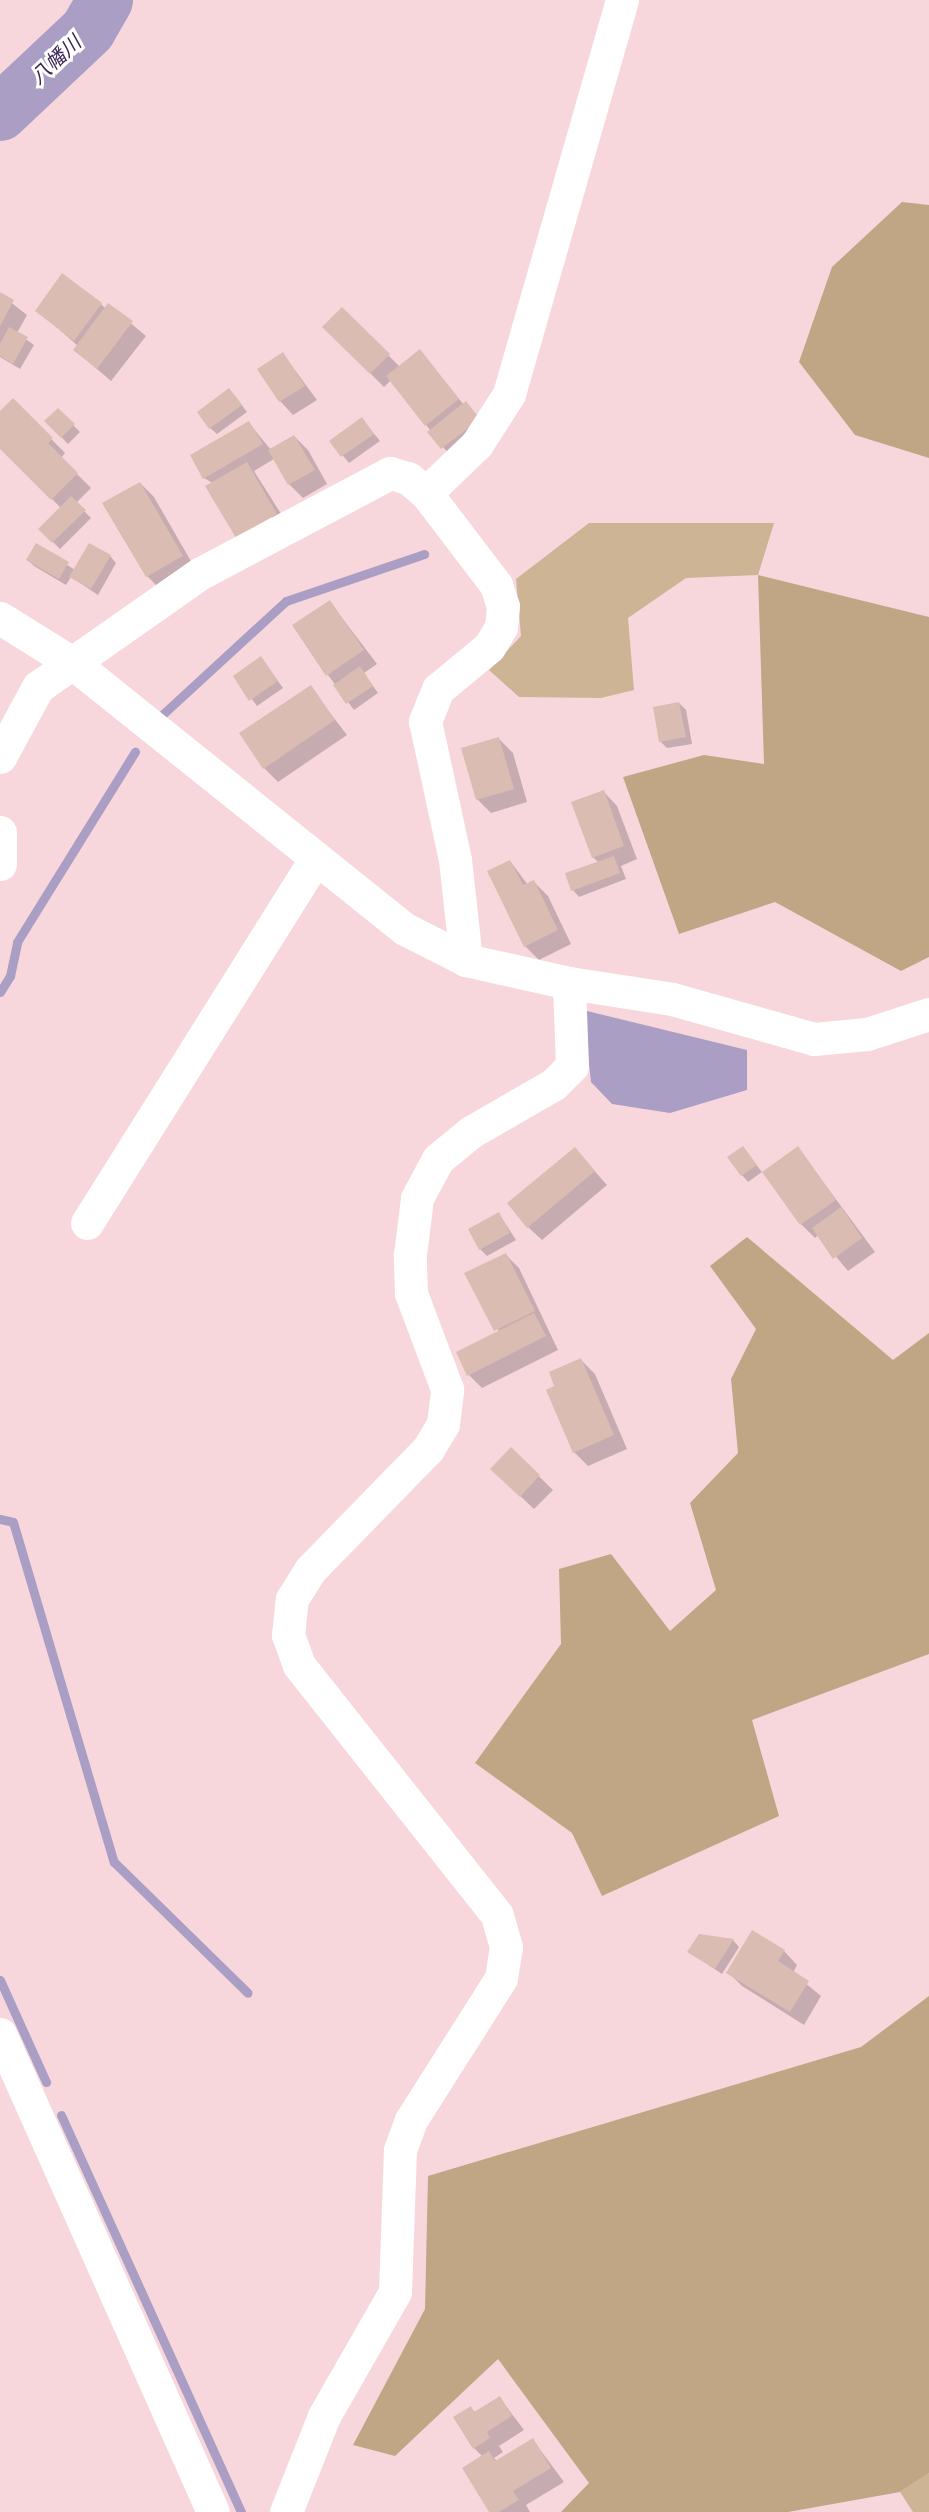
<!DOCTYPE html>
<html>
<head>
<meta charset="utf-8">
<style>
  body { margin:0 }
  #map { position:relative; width:929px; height:2512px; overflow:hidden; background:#f8d7dc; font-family:"Nunito Sans","Noto Sans JP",sans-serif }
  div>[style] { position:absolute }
  .green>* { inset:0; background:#cdb494 }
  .forest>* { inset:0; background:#c0a684 }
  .water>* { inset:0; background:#ab9ec4 }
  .shadow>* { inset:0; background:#0003 }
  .stream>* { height:9px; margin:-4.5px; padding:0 4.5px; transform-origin:4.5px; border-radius:4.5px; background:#ab9ec4 }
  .river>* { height:56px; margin:-28px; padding:0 28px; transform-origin:28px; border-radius:28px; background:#ab9ec4 }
  .building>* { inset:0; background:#dabcb2 }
  .minor>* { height:33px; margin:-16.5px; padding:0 16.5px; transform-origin:16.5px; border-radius:16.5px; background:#fff }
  span { translate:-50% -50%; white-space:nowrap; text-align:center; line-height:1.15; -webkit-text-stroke:6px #fff; paint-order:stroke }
  .water-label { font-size:20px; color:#3a2656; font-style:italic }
</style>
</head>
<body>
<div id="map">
  <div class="green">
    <i style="clip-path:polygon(589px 523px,774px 523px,758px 575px,686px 578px,628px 618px,634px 690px,601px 698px,519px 697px,489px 670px,521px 636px,516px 579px)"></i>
    <i style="clip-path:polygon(929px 2473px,929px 2512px,913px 2512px,900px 2492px)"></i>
  </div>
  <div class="forest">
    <i style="clip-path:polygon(902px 202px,929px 205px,929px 458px,855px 435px,799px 362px,832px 267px)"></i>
    <i style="clip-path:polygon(758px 575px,929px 617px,929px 957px,901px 971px,775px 902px,679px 934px,623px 777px,704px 755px,764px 764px)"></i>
    <i style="clip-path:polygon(747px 1237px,893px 1360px,929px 1333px,929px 1654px,752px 1720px,779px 1816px,602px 1896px,572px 1833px,475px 1763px,561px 1644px,559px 1569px,611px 1554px,670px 1631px,716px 1590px,690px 1503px,738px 1453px,731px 1379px,756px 1329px,710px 1266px)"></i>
    <i style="clip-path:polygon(929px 1996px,929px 2473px,900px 2492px,788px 2512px,561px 2512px,589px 2483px,498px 2359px,395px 2456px,353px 2445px,425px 2309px,428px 2176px,861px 2047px)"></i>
  </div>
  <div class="water">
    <i style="clip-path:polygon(583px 1010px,747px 1050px,747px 1090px,670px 1113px,612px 1104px,591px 1082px)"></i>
  </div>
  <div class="shadow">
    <i style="clip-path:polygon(0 294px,27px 315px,17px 333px,34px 345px,20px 369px,0 357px)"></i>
    <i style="clip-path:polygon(101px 304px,106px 309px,109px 305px,146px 336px,111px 381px,75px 350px,78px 346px,37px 310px)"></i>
    <i style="clip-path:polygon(342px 309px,400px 367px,420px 351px,464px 405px,480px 417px,455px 462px,391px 380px,384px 387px,324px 327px)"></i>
    <i style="clip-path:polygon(283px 354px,317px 400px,293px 415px,280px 401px)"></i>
    <i style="clip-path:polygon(235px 396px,247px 412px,217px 434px,210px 428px)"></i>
    <i style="clip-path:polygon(13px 400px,65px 453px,61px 458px,91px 488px,76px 503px,91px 518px,60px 549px,40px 529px,61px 508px,0 447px,0 413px)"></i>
    <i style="clip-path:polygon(58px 410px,80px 432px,68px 444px,46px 421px)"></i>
    <i style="clip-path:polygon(362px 419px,380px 441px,349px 463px,331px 441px)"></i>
    <i style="clip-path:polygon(249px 423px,271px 450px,294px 436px,308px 450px,327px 484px,303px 498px,289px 484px,274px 459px,254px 471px,290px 528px,204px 478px)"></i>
    <i style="clip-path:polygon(140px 483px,154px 497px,196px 570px,161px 590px,147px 576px)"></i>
    <i style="clip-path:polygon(36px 545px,75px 570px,110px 556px,116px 563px,98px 595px,71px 577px,66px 585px,34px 566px,28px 560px)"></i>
    <i style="clip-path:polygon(330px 602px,377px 664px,364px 673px,378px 693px,354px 710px,328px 675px)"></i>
    <i style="clip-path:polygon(261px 658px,283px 688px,257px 706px,235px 676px)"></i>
    <i style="clip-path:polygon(310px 687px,347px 735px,278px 782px,264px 768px)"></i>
    <i style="clip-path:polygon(679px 703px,686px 710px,692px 744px,667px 748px,661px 742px,654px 708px)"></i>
    <i style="clip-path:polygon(499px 739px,513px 753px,527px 802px,491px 813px,477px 799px)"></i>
    <i style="clip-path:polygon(604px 792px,617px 806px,637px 859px,621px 866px,626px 879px,579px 897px,573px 890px,599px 863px,593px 857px)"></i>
    <i style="clip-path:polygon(510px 861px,528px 885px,534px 882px,548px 896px,571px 944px,539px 960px,525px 946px)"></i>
    <i style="clip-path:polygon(743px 1148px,762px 1172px,748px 1182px,742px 1175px)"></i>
    <i style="clip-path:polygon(798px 1148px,875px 1252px,848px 1271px,818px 1235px,815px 1238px,801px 1224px,764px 1172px)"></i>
    <i style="clip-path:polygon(575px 1149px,607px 1185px,542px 1240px,528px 1227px)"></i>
    <i style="clip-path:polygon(499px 1214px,516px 1240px,487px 1256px,480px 1249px)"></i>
    <i style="clip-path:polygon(505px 1254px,519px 1268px,558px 1350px,482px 1388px,469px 1375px,498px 1333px)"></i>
    <i style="clip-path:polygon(581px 1360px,595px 1374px,627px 1449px,588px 1466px,574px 1452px,556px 1387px)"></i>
    <i style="clip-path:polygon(511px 1449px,553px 1490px,534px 1509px,492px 1469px)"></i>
    <i style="clip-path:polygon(733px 1940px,739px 1947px,722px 1974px,689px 1952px)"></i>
    <i style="clip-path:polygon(784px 1951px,797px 1965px,793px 1973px,821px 1996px,804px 2025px,742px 1986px,728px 1972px)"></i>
    <i style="clip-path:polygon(500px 2398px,524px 2430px,499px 2446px,503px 2452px,494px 2458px,497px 2461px,533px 2440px,564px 2482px,526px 2505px,530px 2512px,491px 2512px,483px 2457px,474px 2448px,471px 2408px,476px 2413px)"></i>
  </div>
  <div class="stream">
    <i style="left:163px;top:714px;width:167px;rotate:-42.6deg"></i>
    <i style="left:286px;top:601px;width:146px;rotate:-18.8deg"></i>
    <i style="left:0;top:992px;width:19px;rotate:-58deg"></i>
    <i style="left:10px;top:976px;width:35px;rotate:-78deg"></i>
    <i style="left:17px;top:942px;width:224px;rotate:-58.2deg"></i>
    <i style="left:0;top:1519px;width:13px;rotate:13deg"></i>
    <i style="left:13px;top:1522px;width:355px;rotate:73.5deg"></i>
    <i style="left:114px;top:1862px;width:187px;rotate:44.4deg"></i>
    <i style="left:0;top:1980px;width:112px;rotate:65.7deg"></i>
    <i style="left:61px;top:2115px;width:436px;rotate:65.6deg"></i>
  </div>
  <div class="river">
    <i style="left:0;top:113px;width:121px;rotate:-43.3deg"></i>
    <i style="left:88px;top:30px;width:34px;rotate:-60deg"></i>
  </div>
  <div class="building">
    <i style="clip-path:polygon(62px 273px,102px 303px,74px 341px,35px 311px)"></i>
    <i style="clip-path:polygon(0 292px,14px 300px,0 326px)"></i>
    <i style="clip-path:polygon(108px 303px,133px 321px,97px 369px,73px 350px)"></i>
    <i style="clip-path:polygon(342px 307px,390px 354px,370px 374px,322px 327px)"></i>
    <i style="clip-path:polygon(9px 327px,28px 337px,13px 364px,0 356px,0 344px)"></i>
    <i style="clip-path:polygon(420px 349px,459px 399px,425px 426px,386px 376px)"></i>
    <i style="clip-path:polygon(283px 352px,305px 386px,279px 402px,257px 369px)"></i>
    <i style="clip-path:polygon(229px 388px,242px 405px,209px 429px,197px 412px)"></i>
    <i style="clip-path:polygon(13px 398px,53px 438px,48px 443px,78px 473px,51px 500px,0 449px,0 411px)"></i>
    <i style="clip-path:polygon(466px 401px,480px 419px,441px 449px,427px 432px)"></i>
    <i style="clip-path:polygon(58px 408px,75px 424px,61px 438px,44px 421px)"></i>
    <i style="clip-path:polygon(362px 417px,374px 434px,341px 457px,329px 441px)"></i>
    <i style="clip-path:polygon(249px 421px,263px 444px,203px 479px,190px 455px)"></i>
    <i style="clip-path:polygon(294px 435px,315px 470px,288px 485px,268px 450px)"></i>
    <i style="clip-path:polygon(247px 462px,277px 514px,236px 538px,205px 486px)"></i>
    <i style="clip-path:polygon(140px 482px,183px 556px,146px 577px,102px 503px)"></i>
    <i style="clip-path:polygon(71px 496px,86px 510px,52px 543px,38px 529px)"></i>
    <i style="clip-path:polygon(36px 543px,69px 562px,59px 579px,26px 560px)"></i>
    <i style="clip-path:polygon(89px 543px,111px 555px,91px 589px,69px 577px)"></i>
    <i style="clip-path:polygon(330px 600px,364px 650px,326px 676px,292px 625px)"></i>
    <i style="clip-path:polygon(261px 656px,278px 681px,249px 701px,233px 676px)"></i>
    <i style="clip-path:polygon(360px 666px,373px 686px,346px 704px,333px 685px)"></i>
    <i style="clip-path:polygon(311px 685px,335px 720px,263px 769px,239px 733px)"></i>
    <i style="clip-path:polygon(679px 702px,686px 737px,659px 742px,653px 707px)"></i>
    <i style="clip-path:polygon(499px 737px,514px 789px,476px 800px,461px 748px)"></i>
    <i style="clip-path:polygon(604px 790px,624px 846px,592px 858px,571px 802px)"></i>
    <i style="clip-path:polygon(614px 856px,620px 873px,571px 891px,565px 873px)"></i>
    <i style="clip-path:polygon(510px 860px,523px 885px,534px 880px,558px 930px,524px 947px,487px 871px)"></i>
    <i style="clip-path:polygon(743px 1146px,757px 1165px,741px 1176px,727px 1157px)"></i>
    <i style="clip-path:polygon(798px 1146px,836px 1200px,800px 1225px,762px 1172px)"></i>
    <i style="clip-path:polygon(575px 1147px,595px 1171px,527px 1228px,507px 1203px)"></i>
    <i style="clip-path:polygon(841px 1207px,862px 1238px,833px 1259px,812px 1228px)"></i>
    <i style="clip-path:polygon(499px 1212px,510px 1233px,479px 1250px,468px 1229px)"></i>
    <i style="clip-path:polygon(506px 1253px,535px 1311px,494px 1331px,464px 1273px)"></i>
    <i style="clip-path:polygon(534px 1313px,546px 1336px,467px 1376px,456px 1352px)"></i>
    <i style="clip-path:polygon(581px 1358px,614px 1435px,573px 1453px,546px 1390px,554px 1386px,549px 1372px)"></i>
    <i style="clip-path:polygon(511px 1447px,540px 1475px,520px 1497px,490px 1469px)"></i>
    <i style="clip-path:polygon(752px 1930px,785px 1950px,778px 1961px,809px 1981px,790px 2012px,726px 1973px)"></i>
    <i style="clip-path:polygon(699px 1934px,734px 1939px,715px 1969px,687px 1952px)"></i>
    <i style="clip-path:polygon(500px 2396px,512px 2416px,487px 2432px,490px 2438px,473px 2449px,453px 2417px,471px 2406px,474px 2412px)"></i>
    <i style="clip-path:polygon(533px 2438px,551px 2468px,513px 2491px,519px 2500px,499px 2512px,489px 2512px,462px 2468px,489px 2451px,495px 2461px)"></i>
  </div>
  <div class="minor">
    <i style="left:426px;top:493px;width:71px;rotate:-43.9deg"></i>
    <i style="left:477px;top:444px;width:59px;rotate:-57.4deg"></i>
    <i style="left:509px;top:394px;width:410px;rotate:-74deg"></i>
    <i style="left:0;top:618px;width:87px;rotate:31.9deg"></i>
    <i style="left:74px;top:664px;width:424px;rotate:38.7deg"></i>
    <i style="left:405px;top:929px;width:68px;rotate:26.9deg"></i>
    <i style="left:466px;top:960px;width:106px;rotate:12.6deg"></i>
    <i style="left:569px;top:983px;width:104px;rotate:8.8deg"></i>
    <i style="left:672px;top:999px;width:148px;rotate:15.7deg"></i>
    <i style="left:814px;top:1039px;width:53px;rotate:-5.4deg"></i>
    <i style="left:867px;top:1034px;width:65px;rotate:-17.9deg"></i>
    <i style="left:0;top:757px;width:80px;rotate:-61.5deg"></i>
    <i style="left:38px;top:687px;width:199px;rotate:-35deg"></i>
    <i style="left:201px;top:573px;width:214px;rotate:-27.9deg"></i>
    <i style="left:390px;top:473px;width:19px;rotate:16deg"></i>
    <i style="left:408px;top:478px;width:23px;rotate:40deg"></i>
    <i style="left:426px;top:493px;width:116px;rotate:52.7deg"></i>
    <i style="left:496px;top:585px;width:22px;rotate:72deg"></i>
    <i style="left:503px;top:606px;width:21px;rotate:95deg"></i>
    <i style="left:501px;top:627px;width:23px;rotate:121deg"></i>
    <i style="left:489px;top:647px;width:66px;rotate:140.5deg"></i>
    <i style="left:438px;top:689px;width:35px;rotate:112deg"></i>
    <i style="left:425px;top:721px;width:142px;rotate:77.8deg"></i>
    <i style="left:455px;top:860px;width:101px;rotate:83.7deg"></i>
    <i style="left:0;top:832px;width:32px;rotate:90deg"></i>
    <i style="left:87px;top:1223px;width:431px;rotate:-57.9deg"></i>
    <i style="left:0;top:2034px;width:523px;rotate:65.98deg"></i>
    <i style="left:286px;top:2512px;width:103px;rotate:-68.4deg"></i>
    <i style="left:324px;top:2416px;width:143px;rotate:-60.2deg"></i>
    <i style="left:395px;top:2292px;width:142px;rotate:-88deg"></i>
    <i style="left:400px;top:2150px;width:32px;rotate:-70deg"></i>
    <i style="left:411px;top:2120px;width:168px;rotate:-57.6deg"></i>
    <i style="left:501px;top:1978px;width:31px;rotate:-81deg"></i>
    <i style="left:506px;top:1947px;width:33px;rotate:-106deg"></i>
    <i style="left:497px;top:1915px;width:319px;rotate:-128.4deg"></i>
    <i style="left:299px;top:1665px;width:32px;rotate:-110deg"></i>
    <i style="left:288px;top:1635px;width:36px;rotate:-84deg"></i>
    <i style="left:292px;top:1599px;width:34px;rotate:-58deg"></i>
    <i style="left:310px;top:1570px;width:169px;rotate:-45.7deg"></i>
    <i style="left:428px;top:1449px;width:29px;rotate:-59deg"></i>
    <i style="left:443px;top:1424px;width:35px;rotate:-83deg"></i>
    <i style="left:447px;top:1389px;width:103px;rotate:-110.6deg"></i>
    <i style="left:411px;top:1293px;width:38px;rotate:-92deg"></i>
    <i style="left:410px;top:1255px;width:57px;rotate:-83deg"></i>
    <i style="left:417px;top:1198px;width:44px;rotate:-61.7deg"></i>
    <i style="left:438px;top:1159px;width:43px;rotate:-39.3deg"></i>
    <i style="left:471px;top:1132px;width:96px;rotate:-30deg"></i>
    <i style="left:554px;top:1084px;width:25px;rotate:-45deg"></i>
    <i style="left:572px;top:1066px;width:83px;rotate:-92.1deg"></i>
  </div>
  <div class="water-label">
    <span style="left:56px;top:60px;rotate:-43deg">八幡川</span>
  </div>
</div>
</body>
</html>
